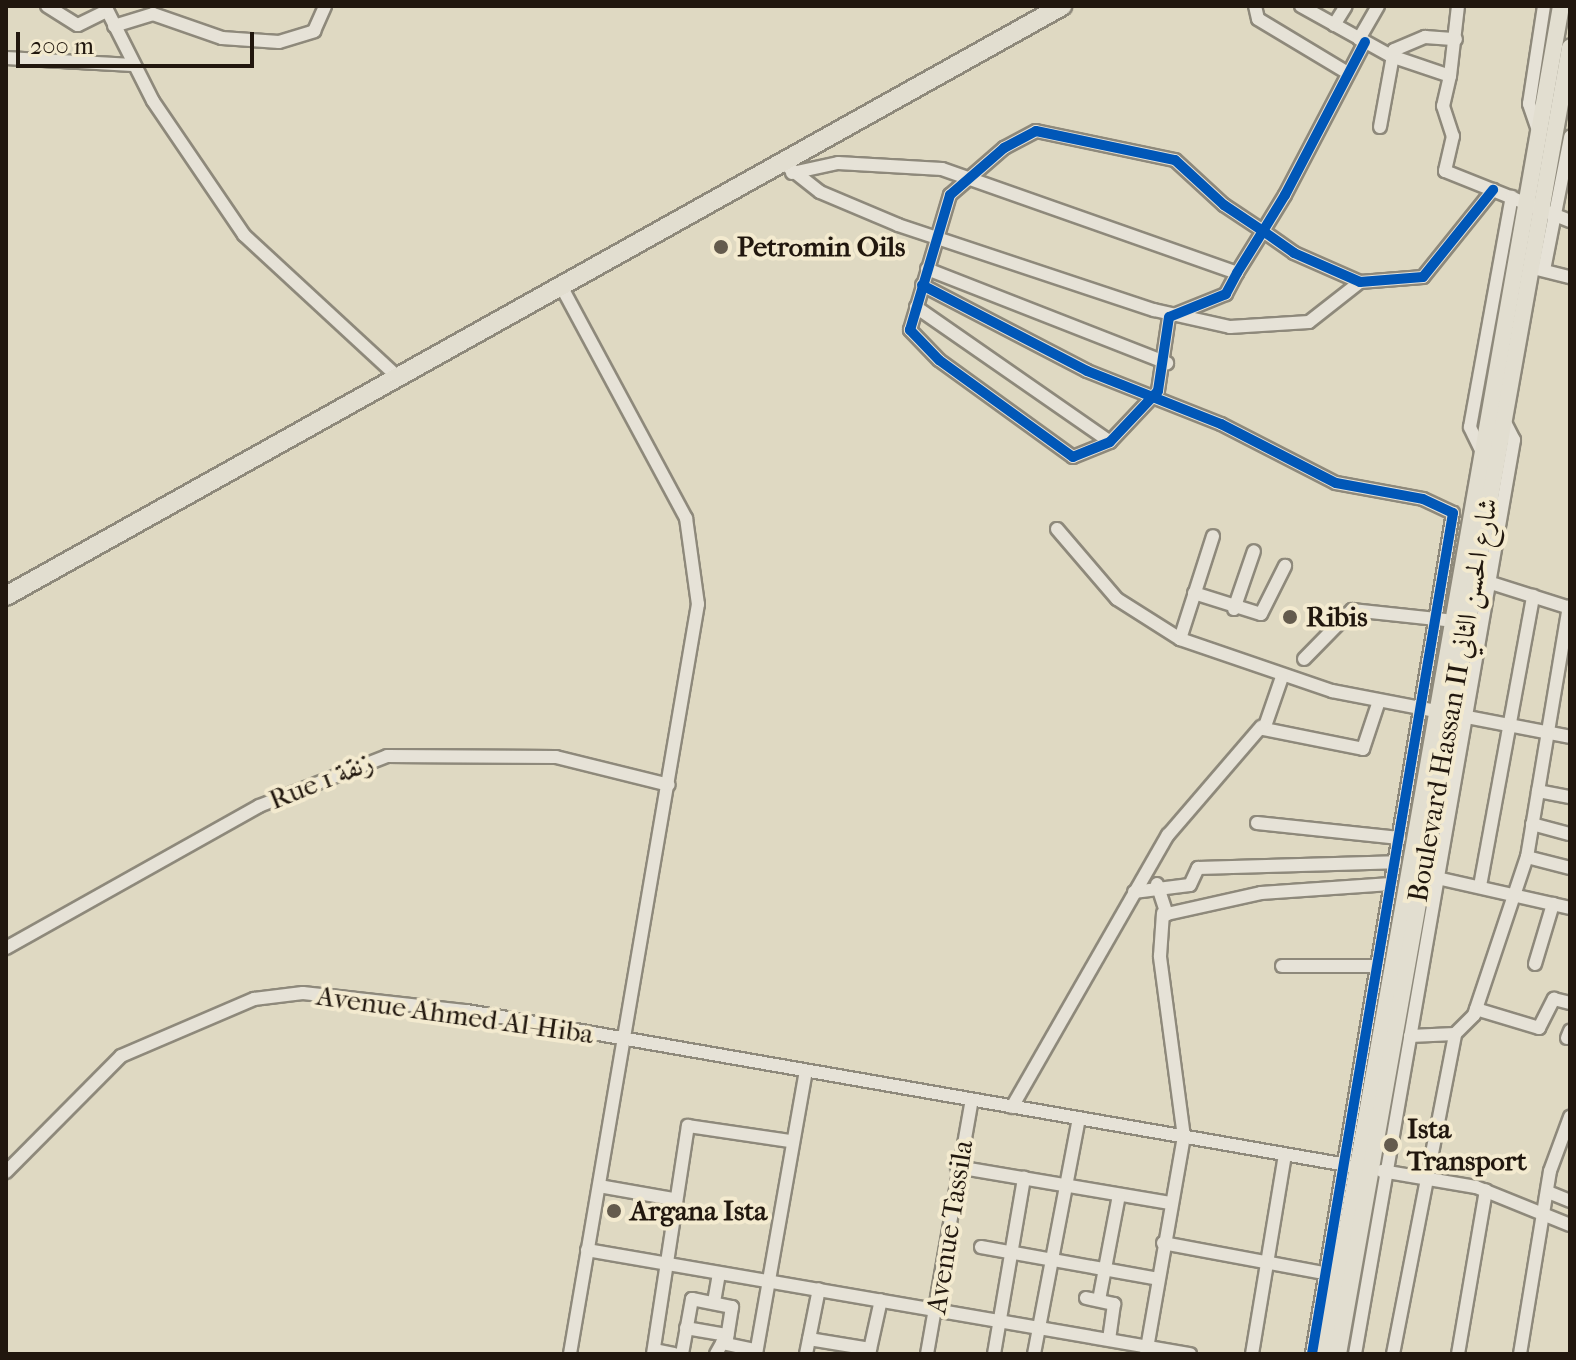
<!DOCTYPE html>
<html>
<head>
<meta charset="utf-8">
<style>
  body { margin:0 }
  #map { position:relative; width:1576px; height:1360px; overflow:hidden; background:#dfd9c2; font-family:"IM FELL French Canon",Amiri,serif }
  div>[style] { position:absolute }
  .roads { filter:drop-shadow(2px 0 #8e897b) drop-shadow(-2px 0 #8e897b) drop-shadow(0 2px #8e897b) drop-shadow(0 -2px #8e897b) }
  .minor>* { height:12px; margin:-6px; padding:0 6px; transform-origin:6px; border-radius:6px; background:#e6e2d7 }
  .major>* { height:16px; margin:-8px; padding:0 8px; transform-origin:8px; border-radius:8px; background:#e2ded0 }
  .highway>* { height:18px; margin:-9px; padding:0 9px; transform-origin:9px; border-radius:9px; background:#e2ded0 }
  .cycleway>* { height:10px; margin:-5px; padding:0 5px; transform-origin:5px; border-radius:5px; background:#0057b8 }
  .dots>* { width:22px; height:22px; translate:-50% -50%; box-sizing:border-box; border:4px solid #f3eacf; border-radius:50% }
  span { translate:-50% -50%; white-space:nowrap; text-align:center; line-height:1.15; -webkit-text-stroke:8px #f3eacf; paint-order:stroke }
  .poi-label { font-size:28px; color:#21170e; font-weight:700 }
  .left { translate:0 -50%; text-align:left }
  .street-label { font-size:28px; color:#21170e }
  .frame { position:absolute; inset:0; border:8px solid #21170e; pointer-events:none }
  .scale { position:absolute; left:16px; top:32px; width:238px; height:36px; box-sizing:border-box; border:4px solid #21170e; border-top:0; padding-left:10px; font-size:24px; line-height:28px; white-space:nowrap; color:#21170e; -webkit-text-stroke:6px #f3eacf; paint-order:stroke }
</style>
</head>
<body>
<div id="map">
  <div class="roads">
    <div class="minor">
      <i style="left:47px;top:6px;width:36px;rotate:32deg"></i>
      <i style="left:78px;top:25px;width:32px;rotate:-26deg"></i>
      <i style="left:105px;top:6px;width:106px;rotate:63.2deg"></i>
      <i style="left:153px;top:101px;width:162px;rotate:55.8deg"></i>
      <i style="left:244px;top:235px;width:209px;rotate:42.7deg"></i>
      <i style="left:1255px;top:6px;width:13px;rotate:77deg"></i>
      <i style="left:1258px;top:19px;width:105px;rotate:31deg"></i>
      <i style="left:1301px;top:6px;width:103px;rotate:29.1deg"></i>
      <i style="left:1391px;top:56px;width:62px;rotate:18.7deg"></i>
      <i style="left:1450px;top:76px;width:31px;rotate:103deg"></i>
      <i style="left:1443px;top:106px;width:32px;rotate:72deg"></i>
      <i style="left:1453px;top:136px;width:36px;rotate:103deg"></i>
      <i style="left:1445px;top:171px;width:135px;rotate:21.8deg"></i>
      <i style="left:1334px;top:25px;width:22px;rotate:-58deg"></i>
      <i style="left:114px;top:26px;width:41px;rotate:-17.1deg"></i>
      <i style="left:153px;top:14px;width:73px;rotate:19.2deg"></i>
      <i style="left:222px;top:38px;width:57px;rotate:4deg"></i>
      <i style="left:279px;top:42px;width:37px;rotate:-17deg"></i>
      <i style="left:314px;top:31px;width:27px;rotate:-66deg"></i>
      <i style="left:1359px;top:39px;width:38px;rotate:-60deg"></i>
      <i style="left:1365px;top:42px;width:173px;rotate:117.6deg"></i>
      <i style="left:1285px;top:195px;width:42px;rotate:121.4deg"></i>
      <i style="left:1263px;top:231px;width:49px;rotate:121.8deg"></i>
      <i style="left:1237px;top:273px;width:24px;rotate:118deg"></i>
      <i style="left:1226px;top:294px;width:61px;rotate:158deg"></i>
      <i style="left:1169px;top:317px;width:75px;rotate:98.5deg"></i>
      <i style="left:1158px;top:391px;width:70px;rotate:133.3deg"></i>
      <i style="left:1110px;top:442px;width:40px;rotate:158deg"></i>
      <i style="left:1073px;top:457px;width:165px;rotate:-144.1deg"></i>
      <i style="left:939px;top:360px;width:42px;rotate:-134deg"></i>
      <i style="left:910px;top:330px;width:141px;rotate:-73.5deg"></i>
      <i style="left:950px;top:195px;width:72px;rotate:-41deg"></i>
      <i style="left:1004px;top:148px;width:36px;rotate:-28deg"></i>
      <i style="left:1036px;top:131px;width:142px;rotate:11.8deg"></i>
      <i style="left:1175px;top:160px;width:67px;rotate:42.6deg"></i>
      <i style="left:1224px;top:205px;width:47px;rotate:33.7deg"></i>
      <i style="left:1263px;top:231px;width:38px;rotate:35deg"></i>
      <i style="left:1294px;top:253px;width:72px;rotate:23.7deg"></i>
      <i style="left:1360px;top:282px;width:63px;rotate:-4.5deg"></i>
      <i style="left:1423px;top:277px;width:112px;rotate:-51.2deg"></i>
      <i style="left:6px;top:58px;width:127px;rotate:3.2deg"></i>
      <i style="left:1450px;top:76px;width:70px;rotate:-83.5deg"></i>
      <i style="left:1380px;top:127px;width:78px;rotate:-79.7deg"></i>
      <i style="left:1394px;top:50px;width:34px;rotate:-23deg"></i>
      <i style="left:1425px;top:37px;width:31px;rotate:4deg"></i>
      <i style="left:1539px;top:133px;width:31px;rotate:-109deg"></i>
      <i style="left:1529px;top:104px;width:99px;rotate:-81.3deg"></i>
      <i style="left:782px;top:162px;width:48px;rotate:38.3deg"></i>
      <i style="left:820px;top:192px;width:85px;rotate:22.9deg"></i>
      <i style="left:898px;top:225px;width:270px;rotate:18.4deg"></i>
      <i style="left:1154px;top:310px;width:78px;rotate:12.6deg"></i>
      <i style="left:1230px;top:327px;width:79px;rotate:-3.6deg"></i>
      <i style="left:1309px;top:322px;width:65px;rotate:-38.1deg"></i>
      <i style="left:792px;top:173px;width:47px;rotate:-12.3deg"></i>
      <i style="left:838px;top:163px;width:104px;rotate:3.3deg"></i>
      <i style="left:942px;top:169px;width:313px;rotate:19.4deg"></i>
      <i style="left:927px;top:269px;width:258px;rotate:21.4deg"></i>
      <i style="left:1537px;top:269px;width:34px;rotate:14deg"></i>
      <i style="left:1544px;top:270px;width:136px;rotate:-78.9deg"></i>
      <i style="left:922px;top:285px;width:186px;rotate:27.5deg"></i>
      <i style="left:1087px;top:371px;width:144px;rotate:21.6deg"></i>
      <i style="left:1221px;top:424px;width:129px;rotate:27.2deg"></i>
      <i style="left:1336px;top:483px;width:88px;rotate:10.4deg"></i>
      <i style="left:1423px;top:499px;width:33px;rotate:25deg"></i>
      <i style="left:1453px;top:513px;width:853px;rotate:99.52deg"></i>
      <i style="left:561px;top:286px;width:264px;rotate:61.7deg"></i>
      <i style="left:686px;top:518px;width:87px;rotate:82.1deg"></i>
      <i style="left:698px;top:604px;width:761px;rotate:99.69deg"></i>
      <i style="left:916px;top:307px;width:236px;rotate:34.8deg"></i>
      <i style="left:1483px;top:454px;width:30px;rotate:-116deg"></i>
      <i style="left:1470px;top:427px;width:234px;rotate:-79.7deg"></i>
      <i style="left:1057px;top:529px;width:92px;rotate:49.4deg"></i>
      <i style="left:1117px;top:599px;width:75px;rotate:32.4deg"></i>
      <i style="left:1180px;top:639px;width:161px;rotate:18.9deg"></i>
      <i style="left:1332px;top:691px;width:242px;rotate:10.9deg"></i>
      <i style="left:1488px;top:582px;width:86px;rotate:17.6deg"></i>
      <i style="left:1194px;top:593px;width:70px;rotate:17.4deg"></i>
      <i style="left:1261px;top:614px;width:54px;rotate:-63.4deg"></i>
      <i style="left:1234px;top:609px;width:61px;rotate:-71deg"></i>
      <i style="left:1180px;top:639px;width:108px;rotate:-72.2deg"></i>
      <i style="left:1304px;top:659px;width:69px;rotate:-45.6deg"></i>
      <i style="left:1352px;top:610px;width:94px;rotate:6.1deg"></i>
      <i style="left:1282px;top:677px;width:55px;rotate:109.1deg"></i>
      <i style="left:1264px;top:729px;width:101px;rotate:11.4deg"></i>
      <i style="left:1363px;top:749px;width:51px;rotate:-71.6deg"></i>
      <i style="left:1538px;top:791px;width:33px;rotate:11deg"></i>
      <i style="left:1257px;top:823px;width:143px;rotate:6deg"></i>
      <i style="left:1532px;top:824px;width:39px;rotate:15deg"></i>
      <i style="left:1527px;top:857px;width:44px;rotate:14.3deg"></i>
      <i style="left:1437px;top:878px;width:136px;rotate:12.7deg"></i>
      <i style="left:1157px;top:884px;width:32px;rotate:72deg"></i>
      <i style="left:1167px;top:914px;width:96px;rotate:-12.6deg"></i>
      <i style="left:1261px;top:893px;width:130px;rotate:-4deg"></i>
      <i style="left:1480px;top:886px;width:295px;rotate:-79.6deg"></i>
      <i style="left:1134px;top:892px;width:56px;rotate:-7.1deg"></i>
      <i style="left:1190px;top:885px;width:19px;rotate:-65deg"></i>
      <i style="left:1198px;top:868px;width:197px;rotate:-1.7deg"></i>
      <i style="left:6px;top:948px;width:290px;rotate:-29.3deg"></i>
      <i style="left:259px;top:806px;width:137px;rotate:-21.3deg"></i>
      <i style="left:387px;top:756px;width:169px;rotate:0.3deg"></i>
      <i style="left:556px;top:757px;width:116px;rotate:13.9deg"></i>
      <i style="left:1535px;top:964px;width:63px;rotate:-73.3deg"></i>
      <i style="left:1282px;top:966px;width:95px"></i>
      <i style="left:1476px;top:1009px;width:66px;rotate:16.8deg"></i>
      <i style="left:1539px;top:1028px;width:33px;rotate:-63deg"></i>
      <i style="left:1554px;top:999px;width:16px;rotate:14deg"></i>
      <i style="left:1410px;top:1036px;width:45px;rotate:-2.5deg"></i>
      <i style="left:1455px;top:1034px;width:27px;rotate:-45deg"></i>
      <i style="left:1474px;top:1015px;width:167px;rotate:-71.5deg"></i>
      <i style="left:1527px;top:857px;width:254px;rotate:-80.5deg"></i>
      <i style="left:1567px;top:1038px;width:8px;rotate:-67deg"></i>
      <i style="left:1012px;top:1107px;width:314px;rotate:-60.2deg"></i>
      <i style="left:1168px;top:835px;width:143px;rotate:-49.3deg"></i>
      <i style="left:957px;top:1167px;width:216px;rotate:9.6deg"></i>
      <i style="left:1382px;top:1171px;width:95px;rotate:9.7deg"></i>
      <i style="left:1476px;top:1187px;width:101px;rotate:22deg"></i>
      <i style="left:6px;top:1172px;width:163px;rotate:-45.2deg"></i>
      <i style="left:121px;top:1056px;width:145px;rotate:-23.2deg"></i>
      <i style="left:254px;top:999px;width:49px;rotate:-7deg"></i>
      <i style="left:303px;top:993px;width:165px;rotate:6.3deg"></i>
      <i style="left:467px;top:1011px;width:893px;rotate:9.93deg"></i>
      <i style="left:599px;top:1186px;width:75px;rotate:10deg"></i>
      <i style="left:1548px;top:1192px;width:24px;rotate:22deg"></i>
      <i style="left:1163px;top:1243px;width:164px;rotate:10.6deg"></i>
      <i style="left:981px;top:1247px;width:180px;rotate:10.2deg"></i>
      <i style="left:587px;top:1250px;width:612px;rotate:9.79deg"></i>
      <i style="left:1086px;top:1298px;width:29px;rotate:12deg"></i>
      <i style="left:1114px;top:1304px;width:36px;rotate:98deg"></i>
      <i style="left:1099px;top:1300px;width:107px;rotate:-79.2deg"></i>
      <i style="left:714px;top:1302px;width:29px;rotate:-80deg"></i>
      <i style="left:686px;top:1328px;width:42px;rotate:9.7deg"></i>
      <i style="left:809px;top:1339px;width:62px;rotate:9.3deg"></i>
      <i style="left:654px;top:1350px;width:20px;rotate:11deg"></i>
      <i style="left:653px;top:1354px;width:231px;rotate:-81.3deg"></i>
      <i style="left:688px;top:1126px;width:102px;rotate:8.4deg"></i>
      <i style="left:682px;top:1354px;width:56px;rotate:-79.7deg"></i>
      <i style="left:692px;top:1299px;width:41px;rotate:11.3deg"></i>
      <i style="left:732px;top:1307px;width:36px;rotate:99deg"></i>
      <i style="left:716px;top:1354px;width:13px;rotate:-61deg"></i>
      <i style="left:722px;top:1343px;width:35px;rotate:12deg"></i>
      <i style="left:756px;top:1354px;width:287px;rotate:-80deg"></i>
      <i style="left:806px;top:1354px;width:66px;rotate:-78.7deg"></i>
      <i style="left:869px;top:1354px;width:55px;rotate:-77.5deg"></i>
      <i style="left:927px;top:1354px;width:258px;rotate:-80deg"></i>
      <i style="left:994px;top:1354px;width:179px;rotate:-80.3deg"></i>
      <i style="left:1034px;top:1354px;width:239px;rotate:-79.2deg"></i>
      <i style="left:1146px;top:1354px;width:220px;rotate:-80.1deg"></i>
      <i style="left:1184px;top:1137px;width:183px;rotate:-97.6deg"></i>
      <i style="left:1160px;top:956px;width:43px;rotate:-86deg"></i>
      <i style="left:1252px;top:1354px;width:202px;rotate:-80.6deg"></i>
      <i style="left:1355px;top:1354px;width:928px;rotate:-80.13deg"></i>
      <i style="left:1514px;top:440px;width:25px;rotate:-117deg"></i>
      <i style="left:1393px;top:1354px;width:326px;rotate:-79deg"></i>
      <i style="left:1458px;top:1354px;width:166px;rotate:-80.3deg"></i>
      <i style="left:1520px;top:1354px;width:185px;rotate:-80.7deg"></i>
      <i style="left:1550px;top:1171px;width:58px;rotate:-69.7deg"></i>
    </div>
    <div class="major">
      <i style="left:1325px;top:1354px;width:1369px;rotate:-80.07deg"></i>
      <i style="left:1338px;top:1354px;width:1327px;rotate:-79.93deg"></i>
    </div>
    <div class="highway">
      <i style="left:6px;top:596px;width:1210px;rotate:-29.19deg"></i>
    </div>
  </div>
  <div class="cycleway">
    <i style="left:1365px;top:42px;width:173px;rotate:117.6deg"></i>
    <i style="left:1285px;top:195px;width:42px;rotate:121.4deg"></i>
    <i style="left:1263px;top:231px;width:49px;rotate:121.8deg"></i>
    <i style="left:1237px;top:273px;width:24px;rotate:118deg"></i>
    <i style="left:1226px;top:294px;width:61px;rotate:158deg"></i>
    <i style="left:1169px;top:317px;width:75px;rotate:98.5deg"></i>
    <i style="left:1158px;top:391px;width:70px;rotate:133.3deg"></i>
    <i style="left:1110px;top:442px;width:40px;rotate:158deg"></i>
    <i style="left:1073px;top:457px;width:165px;rotate:-144.1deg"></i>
    <i style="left:939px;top:360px;width:42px;rotate:-134deg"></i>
    <i style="left:910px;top:330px;width:141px;rotate:-73.5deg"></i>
    <i style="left:950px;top:195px;width:72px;rotate:-41deg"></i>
    <i style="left:1004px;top:148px;width:36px;rotate:-28deg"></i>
    <i style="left:1036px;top:131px;width:142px;rotate:11.8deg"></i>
    <i style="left:1175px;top:160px;width:67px;rotate:42.6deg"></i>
    <i style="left:1224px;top:205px;width:47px;rotate:33.7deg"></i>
    <i style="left:1263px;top:231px;width:38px;rotate:35deg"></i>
    <i style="left:1294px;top:253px;width:72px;rotate:23.7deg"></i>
    <i style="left:1360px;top:282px;width:63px;rotate:-4.5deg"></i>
    <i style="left:1423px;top:277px;width:112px;rotate:-51.2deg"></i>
    <i style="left:922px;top:285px;width:186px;rotate:27.5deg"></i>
    <i style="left:1087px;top:371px;width:144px;rotate:21.6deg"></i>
    <i style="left:1221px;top:424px;width:129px;rotate:27.2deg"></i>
    <i style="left:1336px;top:483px;width:88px;rotate:10.4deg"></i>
    <i style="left:1423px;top:499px;width:33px;rotate:25deg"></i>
    <i style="left:1453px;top:513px;width:853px;rotate:99.52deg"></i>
  </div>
  <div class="dots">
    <i style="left:721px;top:247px;background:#645b4d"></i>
    <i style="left:1290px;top:617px;background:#645b4d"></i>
    <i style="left:1391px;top:1145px;background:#645b4d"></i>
    <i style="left:614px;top:1211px;background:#645b4d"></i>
  </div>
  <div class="poi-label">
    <span class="left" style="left:737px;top:247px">Petromin Oils</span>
    <span class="left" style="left:1306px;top:617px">Ribis</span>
    <span class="left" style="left:1407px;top:1145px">Ista<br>Transport</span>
    <span class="left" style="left:630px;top:1211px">Argana Ista</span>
  </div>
  <div class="street-label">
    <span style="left:1453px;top:700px;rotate:-80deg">Boulevard Hassan II شارع الحسن الثاني</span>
    <span style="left:321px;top:781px;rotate:-22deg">Rue 1 زنقة</span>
    <span style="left:455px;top:1015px;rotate:8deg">Avenue Ahmed Al-Hiba</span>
    <span style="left:950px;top:1227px;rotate:-81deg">Avenue Tassila</span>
  </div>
  <div class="frame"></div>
  <div class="scale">200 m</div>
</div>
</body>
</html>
